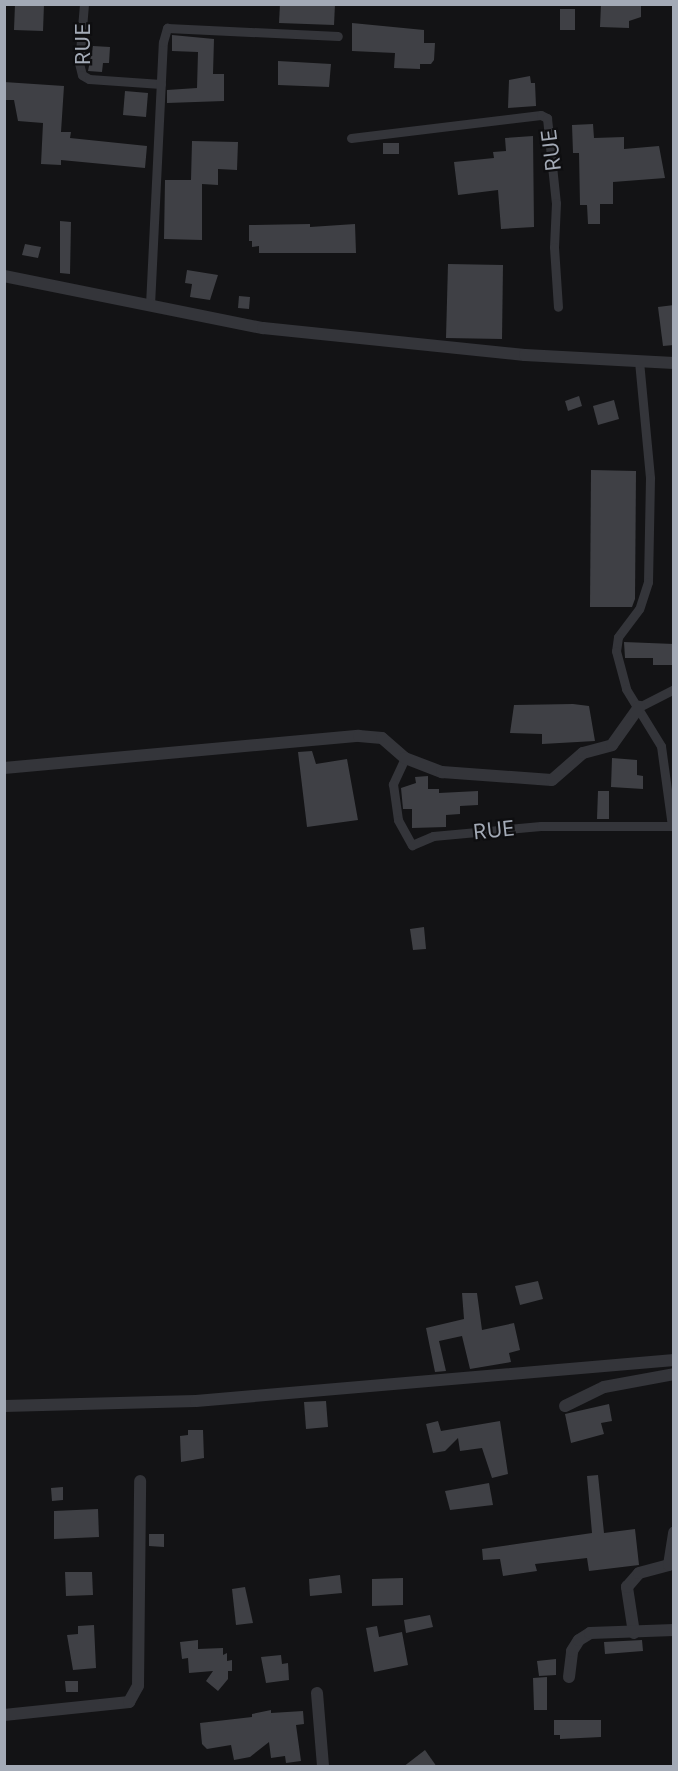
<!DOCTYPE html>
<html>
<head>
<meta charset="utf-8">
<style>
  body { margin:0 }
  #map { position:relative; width:678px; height:1771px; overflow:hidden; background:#131315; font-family:Figtree,sans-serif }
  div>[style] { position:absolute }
  .building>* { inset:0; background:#3f4045 }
  .pedestrian>* { height:9px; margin:-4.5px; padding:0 4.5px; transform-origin:4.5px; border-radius:4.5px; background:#34353a }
  .minor>* { height:12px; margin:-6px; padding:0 6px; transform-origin:6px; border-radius:6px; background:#34353a }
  span { translate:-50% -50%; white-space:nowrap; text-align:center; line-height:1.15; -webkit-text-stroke:4.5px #0e0e10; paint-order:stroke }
  .street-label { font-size:22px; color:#a3aab6 }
  .frame { position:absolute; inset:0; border:6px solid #a3aab6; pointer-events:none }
</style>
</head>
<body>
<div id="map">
  <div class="building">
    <i style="clip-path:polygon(15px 4px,44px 4px,43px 31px,14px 30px)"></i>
    <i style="clip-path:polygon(280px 4px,335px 4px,334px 25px,279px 23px)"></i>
    <i style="clip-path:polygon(601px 4px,641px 4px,641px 17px,629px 21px,629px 28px,600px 27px)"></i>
    <i style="clip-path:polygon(560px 9px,575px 9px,575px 30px,560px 30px)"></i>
    <i style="clip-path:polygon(352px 23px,424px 30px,424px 43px,435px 43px,434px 60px,431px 64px,420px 64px,420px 69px,394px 68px,395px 53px,352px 51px)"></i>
    <i style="clip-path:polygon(172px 35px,214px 39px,213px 74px,224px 74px,224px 101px,167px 103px,167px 90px,197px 88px,198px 52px,172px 51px)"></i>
    <i style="clip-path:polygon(93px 46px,110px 47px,109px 63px,103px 63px,102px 72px,88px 71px)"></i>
    <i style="clip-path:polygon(278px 61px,331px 64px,329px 87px,278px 85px)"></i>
    <i style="clip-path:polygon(530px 76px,531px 83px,535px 83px,536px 106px,508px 108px,509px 80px)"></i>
    <i style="clip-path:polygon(4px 82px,64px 86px,61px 132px,71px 132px,70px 138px,147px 146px,145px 168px,61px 160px,61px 165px,41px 164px,43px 123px,18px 121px,14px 100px,4px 100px)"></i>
    <i style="clip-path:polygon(125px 91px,148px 93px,146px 117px,123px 115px)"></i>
    <i style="clip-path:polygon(593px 124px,594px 138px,624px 137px,624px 149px,659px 146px,665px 178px,613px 182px,613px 204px,600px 204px,600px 224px,588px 224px,587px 205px,580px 205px,579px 153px,573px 153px,572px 125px)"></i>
    <i style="clip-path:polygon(533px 136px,534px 227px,501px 229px,498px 190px,458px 195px,454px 162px,494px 158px,493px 152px,506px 151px,505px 138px)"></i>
    <i style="clip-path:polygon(192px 141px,238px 142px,237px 170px,218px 169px,218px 185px,202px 184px,202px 240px,164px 239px,165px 180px,191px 180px)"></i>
    <i style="clip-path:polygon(383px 143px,399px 143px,399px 154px,383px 154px)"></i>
    <i style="clip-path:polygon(60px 221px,71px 222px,70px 274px,60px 273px)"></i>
    <i style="clip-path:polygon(310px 224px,310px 227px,355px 224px,356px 253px,259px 253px,259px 246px,252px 247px,252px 241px,249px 241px,249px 225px)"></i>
    <i style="clip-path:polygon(25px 244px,41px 247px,38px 258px,22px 255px)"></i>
    <i style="clip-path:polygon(448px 264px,503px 265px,502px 339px,446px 338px)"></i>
    <i style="clip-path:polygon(187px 270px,218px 275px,210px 300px,190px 297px,192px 284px,185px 283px)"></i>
    <i style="clip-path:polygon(239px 296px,250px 297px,249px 309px,238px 308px)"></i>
    <i style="clip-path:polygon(674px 305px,674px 345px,663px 346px,658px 307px)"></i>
    <i style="clip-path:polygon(579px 396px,582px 406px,568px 411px,565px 401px)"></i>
    <i style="clip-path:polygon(614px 400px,619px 419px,598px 425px,593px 406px)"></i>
    <i style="clip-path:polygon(591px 470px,636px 471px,635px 599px,632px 607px,590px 607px)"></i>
    <i style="clip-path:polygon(624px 642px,674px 644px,674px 665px,653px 665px,653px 658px,625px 658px)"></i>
    <i style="clip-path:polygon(573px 704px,589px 706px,595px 741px,542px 744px,542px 734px,510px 733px,514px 705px)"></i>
    <i style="clip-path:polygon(312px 751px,316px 764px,347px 759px,358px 820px,307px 827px,298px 752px)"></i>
    <i style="clip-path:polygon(612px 758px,637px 760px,637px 775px,643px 776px,643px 789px,611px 787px)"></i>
    <i style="clip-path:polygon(428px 776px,428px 789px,439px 789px,439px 793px,478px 791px,478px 805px,460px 806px,460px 814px,446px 815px,446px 827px,412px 828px,412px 809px,403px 809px,401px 788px,416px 783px,415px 777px)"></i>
    <i style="clip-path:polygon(598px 791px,609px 791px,609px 819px,597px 819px)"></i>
    <i style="clip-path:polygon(424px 927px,426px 949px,413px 950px,410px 929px)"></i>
    <i style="clip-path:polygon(538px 1281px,543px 1299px,520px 1305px,515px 1286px)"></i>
    <i style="clip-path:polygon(462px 1293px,477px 1293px,482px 1330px,514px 1323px,520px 1350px,509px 1353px,511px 1362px,470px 1369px,462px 1336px,439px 1341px,446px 1371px,435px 1372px,426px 1328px,464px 1319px)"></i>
    <i style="clip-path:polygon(326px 1401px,328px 1427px,306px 1429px,304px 1402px)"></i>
    <i style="clip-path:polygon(609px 1404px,612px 1421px,601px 1423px,604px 1434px,571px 1443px,565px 1414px)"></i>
    <i style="clip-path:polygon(438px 1421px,441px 1431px,500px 1421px,508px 1474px,492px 1478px,482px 1448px,460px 1451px,458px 1438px,445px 1451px,433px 1453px,426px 1424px)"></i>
    <i style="clip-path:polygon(188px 1430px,203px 1430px,204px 1458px,181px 1462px,180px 1436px,188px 1435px)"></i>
    <i style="clip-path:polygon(598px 1475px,604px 1533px,635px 1529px,639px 1565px,589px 1571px,587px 1558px,535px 1564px,537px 1571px,503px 1576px,500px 1559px,483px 1560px,482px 1549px,592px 1533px,587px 1476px)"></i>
    <i style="clip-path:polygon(489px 1483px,493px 1505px,450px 1510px,445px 1491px)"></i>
    <i style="clip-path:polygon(63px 1487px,63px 1500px,52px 1501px,51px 1488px)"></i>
    <i style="clip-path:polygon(98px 1509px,99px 1537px,54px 1539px,54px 1511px)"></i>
    <i style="clip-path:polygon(149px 1534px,164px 1534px,164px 1547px,149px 1546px)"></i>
    <i style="clip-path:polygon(65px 1572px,92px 1572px,93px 1595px,66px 1596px)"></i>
    <i style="clip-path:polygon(340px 1575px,342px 1593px,310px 1596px,309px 1579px)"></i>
    <i style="clip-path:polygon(403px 1578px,403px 1605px,372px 1606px,372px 1579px)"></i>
    <i style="clip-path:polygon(245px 1587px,253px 1623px,236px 1625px,232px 1589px)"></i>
    <i style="clip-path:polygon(430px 1615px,433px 1627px,406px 1633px,404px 1620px)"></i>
    <i style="clip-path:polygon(94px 1625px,96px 1668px,73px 1670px,67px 1635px,78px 1634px,78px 1626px)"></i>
    <i style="clip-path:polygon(377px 1626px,379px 1637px,402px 1632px,408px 1665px,374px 1672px,366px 1628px)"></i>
    <i style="clip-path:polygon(198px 1640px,198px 1649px,223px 1648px,223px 1655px,227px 1653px,227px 1661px,232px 1660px,232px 1671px,228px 1671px,228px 1679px,218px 1691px,206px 1681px,213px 1671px,189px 1673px,188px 1658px,182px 1659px,180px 1642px)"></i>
    <i style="clip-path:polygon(642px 1640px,643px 1651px,605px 1654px,604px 1642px)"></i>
    <i style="clip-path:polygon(281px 1655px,282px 1664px,288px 1663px,289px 1680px,266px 1683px,261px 1657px)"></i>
    <i style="clip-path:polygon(556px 1659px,556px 1675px,539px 1676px,537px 1661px)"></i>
    <i style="clip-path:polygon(547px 1677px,547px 1710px,534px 1710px,533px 1678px)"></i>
    <i style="clip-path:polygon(65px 1681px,78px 1681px,78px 1692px,66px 1692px)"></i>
    <i style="clip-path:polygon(271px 1710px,271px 1713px,303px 1711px,304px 1724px,296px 1725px,301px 1761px,286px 1763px,285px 1756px,271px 1758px,269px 1742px,250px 1757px,234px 1760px,231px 1745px,207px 1749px,202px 1744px,200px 1723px,252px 1717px,252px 1714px)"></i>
    <i style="clip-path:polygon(554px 1720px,601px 1720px,601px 1737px,560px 1739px,560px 1735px,554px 1735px)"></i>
    <i style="clip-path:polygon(425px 1750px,437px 1767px,403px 1767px)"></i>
  </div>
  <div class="pedestrian">
    <i style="left:84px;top:4px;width:59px;rotate:94.8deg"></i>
    <i style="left:79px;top:63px;width:12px;rotate:76deg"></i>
    <i style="left:82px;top:75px;width:8px;rotate:30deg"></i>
    <i style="left:89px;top:79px;width:72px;rotate:4deg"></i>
    <i style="left:351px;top:138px;width:191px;rotate:-6.9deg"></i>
    <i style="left:541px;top:115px;width:7px;rotate:27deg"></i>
    <i style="left:547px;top:118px;width:85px;rotate:84deg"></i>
    <i style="left:556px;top:203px;width:44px;rotate:92.6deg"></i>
    <i style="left:554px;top:247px;width:60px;rotate:86.2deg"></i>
    <i style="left:150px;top:305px;width:263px;rotate:-87.2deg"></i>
    <i style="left:163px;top:42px;width:15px;rotate:-74deg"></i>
    <i style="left:167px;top:28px;width:171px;rotate:2.7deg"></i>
    <i style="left:639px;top:361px;width:118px;rotate:84.6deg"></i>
    <i style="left:650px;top:478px;width:104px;rotate:91.1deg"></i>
    <i style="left:648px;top:582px;width:28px;rotate:108deg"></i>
    <i style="left:639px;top:609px;width:35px;rotate:127deg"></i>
    <i style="left:618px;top:637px;width:14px;rotate:98deg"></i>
    <i style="left:616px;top:651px;width:39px;rotate:75deg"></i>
    <i style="left:626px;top:689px;width:67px;rotate:58.4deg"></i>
    <i style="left:661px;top:746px;width:81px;rotate:82.2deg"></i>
    <i style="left:639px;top:707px;width:39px;rotate:-27deg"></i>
    <i style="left:405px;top:758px;width:29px;rotate:115deg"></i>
    <i style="left:393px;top:784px;width:36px;rotate:82deg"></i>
    <i style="left:398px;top:820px;width:29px;rotate:61deg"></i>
    <i style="left:412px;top:845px;width:23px;rotate:-23deg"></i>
    <i style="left:433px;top:836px;width:108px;rotate:-5.3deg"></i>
    <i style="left:541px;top:826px;width:133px"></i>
  </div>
  <div class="minor">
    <i style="left:4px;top:276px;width:264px;rotate:11.4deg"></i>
    <i style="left:263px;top:328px;width:263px;rotate:5.9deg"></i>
    <i style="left:525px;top:355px;width:149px;rotate:3.1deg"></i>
    <i style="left:4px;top:768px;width:356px;rotate:-5.2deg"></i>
    <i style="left:359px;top:736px;width:23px;rotate:5deg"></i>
    <i style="left:382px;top:738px;width:30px;rotate:41deg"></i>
    <i style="left:405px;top:758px;width:40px;rotate:21deg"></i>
    <i style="left:442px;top:772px;width:110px;rotate:4.2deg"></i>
    <i style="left:552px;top:780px;width:41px;rotate:-41.1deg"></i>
    <i style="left:583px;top:753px;width:30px;rotate:-15deg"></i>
    <i style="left:612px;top:745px;width:47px;rotate:-54.6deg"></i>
    <i style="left:4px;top:1406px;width:192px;rotate:-1.5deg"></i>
    <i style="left:196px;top:1401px;width:480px;rotate:-4.9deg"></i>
    <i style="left:565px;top:1406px;width:43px;rotate:-26deg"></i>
    <i style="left:604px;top:1387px;width:71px;rotate:-10.5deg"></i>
    <i style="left:634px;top:1633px;width:47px;rotate:-98.7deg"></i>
    <i style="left:627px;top:1587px;width:18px;rotate:-49deg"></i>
    <i style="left:639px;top:1573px;width:31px;rotate:-15deg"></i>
    <i style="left:669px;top:1565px;width:33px;rotate:-81deg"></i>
    <i style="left:569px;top:1677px;width:26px;rotate:-83deg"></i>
    <i style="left:572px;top:1651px;width:13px;rotate:-58deg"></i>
    <i style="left:579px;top:1640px;width:13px;rotate:-32deg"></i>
    <i style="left:590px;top:1633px;width:84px;rotate:-2deg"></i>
    <i style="left:317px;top:1693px;width:73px;rotate:85.3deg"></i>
    <i style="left:4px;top:1715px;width:126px;rotate:-5.9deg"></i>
    <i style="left:129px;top:1702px;width:18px;rotate:-61deg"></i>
    <i style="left:138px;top:1686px;width:205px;rotate:-89.4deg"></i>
  </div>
  <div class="street-label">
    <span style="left:83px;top:44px;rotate:-90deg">RUE</span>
    <span style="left:551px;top:150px;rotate:-97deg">RUE</span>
    <span style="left:494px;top:830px;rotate:-6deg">RUE</span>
  </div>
  <div class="frame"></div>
</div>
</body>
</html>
